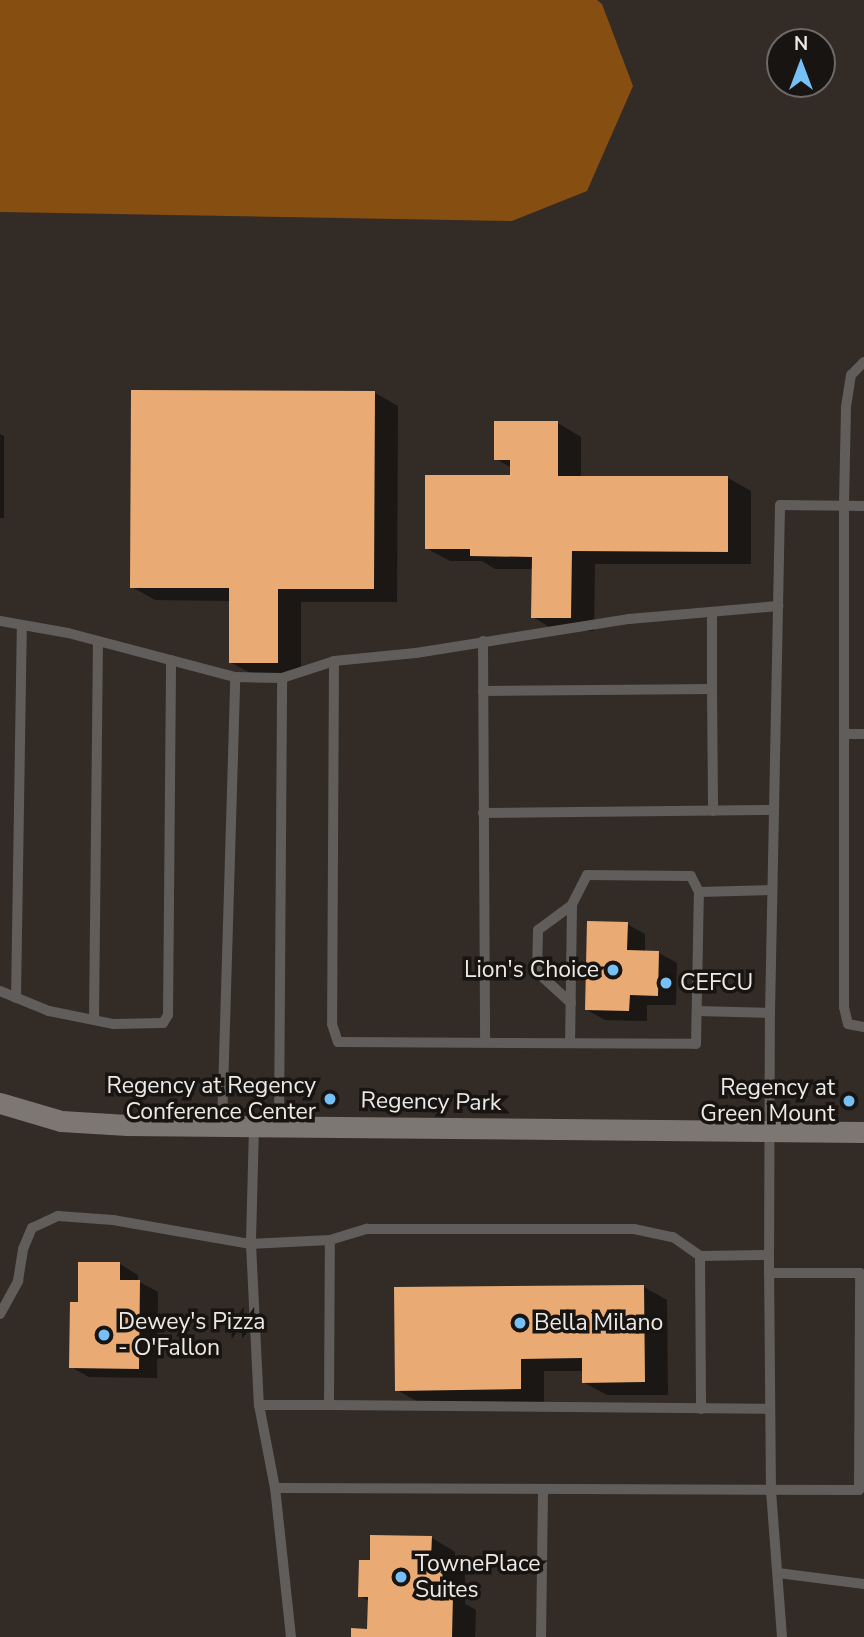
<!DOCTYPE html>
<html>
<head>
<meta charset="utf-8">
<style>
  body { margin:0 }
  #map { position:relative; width:864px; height:1637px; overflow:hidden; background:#322b26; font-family:"Nunito Sans",sans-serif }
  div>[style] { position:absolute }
  .water>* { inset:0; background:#864e10 }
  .shadow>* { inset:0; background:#0007 }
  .building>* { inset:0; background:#e9ab73 }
  .lane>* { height:10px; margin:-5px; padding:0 5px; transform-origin:5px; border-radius:5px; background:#605d5a }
  .secondary>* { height:21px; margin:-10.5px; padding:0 10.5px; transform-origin:10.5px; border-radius:10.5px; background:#7d7773 }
  .dots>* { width:19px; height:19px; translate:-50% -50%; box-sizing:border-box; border:4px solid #181412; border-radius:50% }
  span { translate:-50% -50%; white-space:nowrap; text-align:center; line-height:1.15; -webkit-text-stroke:7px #181412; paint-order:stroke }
  .poi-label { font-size:23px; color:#ede9e5 }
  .right { translate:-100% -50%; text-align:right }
  .left { translate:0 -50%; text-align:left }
  .street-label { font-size:23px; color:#ede9e5 }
  .north { position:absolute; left:766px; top:28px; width:70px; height:70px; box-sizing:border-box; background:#181412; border:2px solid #6d6966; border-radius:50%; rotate:0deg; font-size:19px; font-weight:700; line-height:28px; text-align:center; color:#ede9e5 }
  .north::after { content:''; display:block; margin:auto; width:24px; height:32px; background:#76c0f6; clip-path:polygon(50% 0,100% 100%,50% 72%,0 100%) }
</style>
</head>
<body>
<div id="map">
  <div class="water">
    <i style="clip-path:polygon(0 0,597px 0,602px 4px,633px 86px,587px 191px,512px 221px,0 212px)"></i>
  </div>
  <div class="shadow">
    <i style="clip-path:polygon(375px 393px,398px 406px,397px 602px,301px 602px,301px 675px,254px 675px,230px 662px,231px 601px,155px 600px,132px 587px)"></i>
    <i style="clip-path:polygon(558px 423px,581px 437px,581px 477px,728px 478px,751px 491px,751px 564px,595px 564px,594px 631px,556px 631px,533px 617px,533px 569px,495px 569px,482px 561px,450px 561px,426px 548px,512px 477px,512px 468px,496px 459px)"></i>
    <i style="clip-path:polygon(0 434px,4px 436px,4px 518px,0 518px)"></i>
    <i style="clip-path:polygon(627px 924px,645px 934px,645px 952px,659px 953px,677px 963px,676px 1005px,647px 1005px,647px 1021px,605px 1020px,587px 1010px)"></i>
    <i style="clip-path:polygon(120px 1264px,138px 1275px,138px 1281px,158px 1292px,157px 1378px,89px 1377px,71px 1367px)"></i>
    <i style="clip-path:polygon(644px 1287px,667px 1300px,668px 1395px,607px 1395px,583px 1382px,583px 1371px,544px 1371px,544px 1402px,420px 1403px,397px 1390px)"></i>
    <i style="clip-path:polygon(432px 1538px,455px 1552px,454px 1569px,465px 1575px,465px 1604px,476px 1610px,475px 1637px,353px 1637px,369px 1630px,369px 1601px,360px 1596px,371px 1561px)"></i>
  </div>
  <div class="building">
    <i style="clip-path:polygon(131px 390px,375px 391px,374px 589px,278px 589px,278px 663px,229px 663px,229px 588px,130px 588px)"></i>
    <i style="clip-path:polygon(494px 421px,558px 421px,558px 476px,728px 476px,728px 552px,572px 551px,571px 618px,531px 618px,532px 557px,470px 556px,470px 549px,425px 549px,425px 475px,510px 475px,510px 460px,494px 460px)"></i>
    <i style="clip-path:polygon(587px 921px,628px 922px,627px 950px,659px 951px,658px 996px,630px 995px,629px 1011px,585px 1010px)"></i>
    <i style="clip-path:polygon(78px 1262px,120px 1262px,120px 1280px,140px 1280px,139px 1369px,69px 1368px,70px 1302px,78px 1302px)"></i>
    <i style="clip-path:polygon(644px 1285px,645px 1382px,582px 1383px,582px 1358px,521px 1359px,521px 1389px,395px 1391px,394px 1287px)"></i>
    <i style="clip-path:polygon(370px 1535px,432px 1536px,431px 1559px,443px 1560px,442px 1595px,453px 1595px,452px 1637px,351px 1637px,351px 1628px,367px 1629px,368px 1597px,358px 1597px,359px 1560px,370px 1560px)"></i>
  </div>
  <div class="lane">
    <i style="left:864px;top:362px;width:18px;rotate:135deg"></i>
    <i style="left:851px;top:375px;width:33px;rotate:99deg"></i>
    <i style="left:846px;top:408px;width:98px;rotate:91.2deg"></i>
    <i style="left:844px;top:506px;width:228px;rotate:90deg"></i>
    <i style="left:844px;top:734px;width:20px"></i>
    <i style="left:712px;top:612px;width:77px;rotate:90deg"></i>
    <i style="left:0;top:621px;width:69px;rotate:10deg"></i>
    <i style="left:68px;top:633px;width:173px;rotate:14.8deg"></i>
    <i style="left:235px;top:677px;width:47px;rotate:1.2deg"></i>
    <i style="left:282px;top:678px;width:55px;rotate:-18.1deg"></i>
    <i style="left:334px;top:661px;width:82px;rotate:-5.6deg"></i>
    <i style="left:416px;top:653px;width:216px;rotate:-9.1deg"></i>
    <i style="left:629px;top:619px;width:150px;rotate:-5deg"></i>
    <i style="left:483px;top:641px;width:400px;rotate:89.7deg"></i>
    <i style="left:334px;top:661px;width:363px;rotate:90.3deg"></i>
    <i style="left:332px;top:1024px;width:19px;rotate:72deg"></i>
    <i style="left:338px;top:1042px;width:358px;rotate:0.3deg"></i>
    <i style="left:696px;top:1044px;width:152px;rotate:-88.9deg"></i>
    <i style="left:699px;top:892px;width:18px;rotate:-117deg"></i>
    <i style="left:691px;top:876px;width:104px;rotate:-179.4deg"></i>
    <i style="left:587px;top:875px;width:34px;rotate:117deg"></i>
    <i style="left:572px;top:905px;width:138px;rotate:90.8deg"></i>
    <i style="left:483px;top:691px;width:229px;rotate:-0.5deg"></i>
    <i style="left:712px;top:689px;width:122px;rotate:89.5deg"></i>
    <i style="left:844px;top:734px;width:273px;rotate:90deg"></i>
    <i style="left:844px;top:1007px;width:17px;rotate:77deg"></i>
    <i style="left:848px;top:1024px;width:16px;rotate:11deg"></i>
    <i style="left:483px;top:813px;width:291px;rotate:-0.6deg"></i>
    <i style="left:699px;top:892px;width:73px;rotate:-1.6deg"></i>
    <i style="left:0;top:991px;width:53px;rotate:22.2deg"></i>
    <i style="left:49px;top:1011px;width:65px;rotate:11.5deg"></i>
    <i style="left:113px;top:1024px;width:50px;rotate:-1.1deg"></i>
    <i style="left:163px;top:1023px;width:9px;rotate:-58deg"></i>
    <i style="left:168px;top:1015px;width:355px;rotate:-89.5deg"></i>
    <i style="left:16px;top:998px;width:373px;rotate:-89.1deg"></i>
    <i style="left:571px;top:1003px;width:46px;rotate:-137.6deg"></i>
    <i style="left:537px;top:972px;width:42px;rotate:-88.6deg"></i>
    <i style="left:538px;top:930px;width:42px;rotate:-36.3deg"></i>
    <i style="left:697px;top:1011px;width:73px;rotate:1.6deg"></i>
    <i style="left:94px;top:1020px;width:379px;rotate:-89.4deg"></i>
    <i style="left:222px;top:1126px;width:449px;rotate:-88.3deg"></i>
    <i style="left:254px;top:1126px;width:118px;rotate:91.5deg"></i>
    <i style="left:251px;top:1244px;width:79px;rotate:-2.9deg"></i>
    <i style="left:330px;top:1240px;width:39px;rotate:-17deg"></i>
    <i style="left:367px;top:1229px;width:267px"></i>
    <i style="left:634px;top:1229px;width:40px;rotate:12deg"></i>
    <i style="left:673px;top:1237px;width:33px;rotate:35deg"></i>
    <i style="left:700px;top:1256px;width:69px;rotate:-0.8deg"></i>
    <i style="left:279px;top:1127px;width:449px;rotate:-89.6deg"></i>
    <i style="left:700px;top:1256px;width:153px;rotate:89.6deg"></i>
    <i style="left:0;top:1314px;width:38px;rotate:-61deg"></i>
    <i style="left:18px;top:1281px;width:32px;rotate:-81deg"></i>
    <i style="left:23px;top:1249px;width:23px;rotate:-67deg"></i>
    <i style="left:32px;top:1228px;width:29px;rotate:-25deg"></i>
    <i style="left:58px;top:1216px;width:55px;rotate:4.2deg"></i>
    <i style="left:113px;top:1220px;width:140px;rotate:9.9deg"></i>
    <i style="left:251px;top:1244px;width:161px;rotate:87.2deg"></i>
    <i style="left:259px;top:1405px;width:85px;rotate:79.1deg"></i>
    <i style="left:259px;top:1405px;width:70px"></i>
    <i style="left:329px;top:1405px;width:165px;rotate:-89.7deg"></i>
    <i style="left:329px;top:1405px;width:441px;rotate:0.5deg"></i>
    <i style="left:778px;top:1573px;width:87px;rotate:7.3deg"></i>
    <i style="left:291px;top:1637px;width:150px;rotate:-96.1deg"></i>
    <i style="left:275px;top:1488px;width:584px;rotate:0.2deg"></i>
    <i style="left:859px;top:1490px;width:217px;rotate:-89.7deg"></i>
    <i style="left:860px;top:1273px;width:91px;rotate:180deg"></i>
    <i style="left:541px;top:1637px;width:147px;rotate:-89.2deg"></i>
    <i style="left:782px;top:1637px;width:145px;rotate:-94.3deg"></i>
    <i style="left:771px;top:1492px;width:219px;rotate:-90.5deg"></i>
    <i style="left:769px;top:1273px;width:260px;rotate:-89.8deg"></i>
    <i style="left:770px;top:1013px;width:508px;rotate:-88.87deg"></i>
    <i style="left:780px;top:505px;width:84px;rotate:0.7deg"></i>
  </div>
  <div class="secondary">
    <i style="left:0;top:1103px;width:64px;rotate:16.4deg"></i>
    <i style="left:61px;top:1121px;width:66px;rotate:3.5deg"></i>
    <i style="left:127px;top:1125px;width:737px;rotate:0.54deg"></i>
  </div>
  <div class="dots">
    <i style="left:613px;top:970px;background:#76c0f6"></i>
    <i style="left:666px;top:983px;background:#76c0f6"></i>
    <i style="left:330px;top:1099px;background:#76c0f6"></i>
    <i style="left:849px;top:1101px;background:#76c0f6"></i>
    <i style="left:520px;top:1323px;background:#76c0f6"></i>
    <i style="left:104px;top:1335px;background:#76c0f6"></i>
    <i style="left:401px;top:1577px;background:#76c0f6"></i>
  </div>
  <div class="poi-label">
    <span class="right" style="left:599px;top:970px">Lion's Choice</span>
    <span class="left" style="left:680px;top:983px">CEFCU</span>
    <span class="right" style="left:316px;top:1099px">Regency at Regency<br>Conference Center</span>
    <span class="right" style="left:835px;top:1101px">Regency at<br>Green Mount</span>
    <span class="left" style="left:118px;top:1335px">Dewey's Pizza<br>- O'Fallon</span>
    <span class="left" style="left:534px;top:1323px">Bella Milano</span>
    <span class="left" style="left:415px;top:1577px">TownePlace<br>Suites</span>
  </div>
  <div class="street-label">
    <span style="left:431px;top:1102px;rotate:1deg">Regency Park</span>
  </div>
  <div class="north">N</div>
</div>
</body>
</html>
